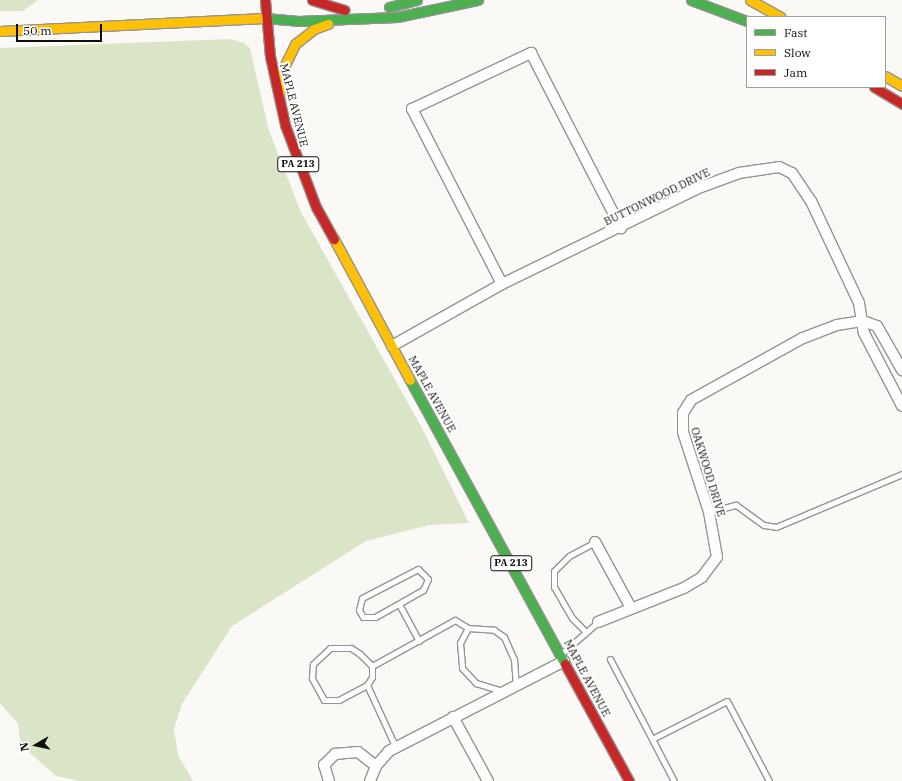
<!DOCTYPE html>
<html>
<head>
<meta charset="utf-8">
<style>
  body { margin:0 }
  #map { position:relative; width:902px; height:781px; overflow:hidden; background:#fbf9f6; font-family:"IBM Plex Serif",serif }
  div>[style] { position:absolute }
  .forest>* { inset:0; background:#dae5c7 }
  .roads { filter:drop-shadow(1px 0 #959493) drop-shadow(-1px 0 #959493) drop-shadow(0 1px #959493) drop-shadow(0 -1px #959493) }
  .lane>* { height:5px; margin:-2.5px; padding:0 2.5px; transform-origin:2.5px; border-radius:2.5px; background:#fefefe }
  .street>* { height:10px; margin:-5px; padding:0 5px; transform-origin:5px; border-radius:5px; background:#fefefe }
  .fast>* { height:9px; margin:-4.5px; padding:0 4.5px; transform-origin:4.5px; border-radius:4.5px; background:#4caf50 }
  .slow>* { height:9px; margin:-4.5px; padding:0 4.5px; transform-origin:4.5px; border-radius:4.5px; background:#ffc107 }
  .jam>* { height:9px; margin:-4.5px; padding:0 4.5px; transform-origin:4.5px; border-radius:4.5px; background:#c62828 }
  span { translate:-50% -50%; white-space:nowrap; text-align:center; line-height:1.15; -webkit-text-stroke:4px #fff; paint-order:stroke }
  .shield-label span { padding:1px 3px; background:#fff; border:1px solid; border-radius:3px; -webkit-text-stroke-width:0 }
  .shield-label { font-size:10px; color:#0f0f0f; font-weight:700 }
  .street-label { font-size:11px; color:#0f0f0f }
  .legend { position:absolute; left:746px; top:16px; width:140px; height:72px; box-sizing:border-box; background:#fff; border:1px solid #9f9f9f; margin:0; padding:5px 7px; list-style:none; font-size:12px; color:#0f0f0f }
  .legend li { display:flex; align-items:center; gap:8px; height:20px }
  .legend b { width:20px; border:1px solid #9f9f9f }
  .north { position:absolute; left:16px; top:725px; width:40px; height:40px; -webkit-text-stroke:3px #fff; paint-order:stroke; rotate:261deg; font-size:11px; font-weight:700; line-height:16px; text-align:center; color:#0f0f0f }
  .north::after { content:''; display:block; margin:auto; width:14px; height:18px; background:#0f0f0f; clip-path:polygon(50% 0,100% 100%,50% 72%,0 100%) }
  .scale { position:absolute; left:16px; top:24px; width:86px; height:18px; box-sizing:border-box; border:2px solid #0f0f0f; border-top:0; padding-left:5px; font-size:12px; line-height:14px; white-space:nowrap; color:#0f0f0f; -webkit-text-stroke:3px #fff; paint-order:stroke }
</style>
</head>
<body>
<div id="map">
  <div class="forest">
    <i style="clip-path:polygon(0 0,38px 0,23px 11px,0 11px)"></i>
    <i style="clip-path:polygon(230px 39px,244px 43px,250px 48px,269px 131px,301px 212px,422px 428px,469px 523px,429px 525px,366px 541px,232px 626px,182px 704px,174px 729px,178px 755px,193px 781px,79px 781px,56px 776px,21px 745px,18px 724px,0 703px,0 48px)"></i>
  </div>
  <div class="roads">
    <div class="lane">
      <i style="left:709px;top:512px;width:28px;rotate:-15deg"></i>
      <i style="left:736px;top:505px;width:34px;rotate:36deg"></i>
      <i style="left:764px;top:525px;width:12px;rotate:9deg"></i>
      <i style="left:776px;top:527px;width:137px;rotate:-22.8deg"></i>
      <i style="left:418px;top:569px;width:14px;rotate:45deg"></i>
      <i style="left:428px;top:579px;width:12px;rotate:114deg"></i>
      <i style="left:423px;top:590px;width:55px;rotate:150.6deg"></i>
      <i style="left:375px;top:617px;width:12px;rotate:180deg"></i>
      <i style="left:363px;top:617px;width:8px;rotate:-120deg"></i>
      <i style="left:359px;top:610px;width:12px;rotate:-76deg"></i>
      <i style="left:362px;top:598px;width:63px;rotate:-27.4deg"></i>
      <i style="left:399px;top:604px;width:42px;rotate:61.6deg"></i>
      <i style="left:468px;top:628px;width:17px;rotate:118deg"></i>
      <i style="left:460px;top:643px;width:25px;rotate:85deg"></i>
      <i style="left:462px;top:668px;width:21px;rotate:47deg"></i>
      <i style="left:476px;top:683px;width:28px;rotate:17deg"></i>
      <i style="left:586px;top:632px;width:20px;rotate:-135deg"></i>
      <i style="left:572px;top:618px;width:36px;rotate:-120deg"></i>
      <i style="left:554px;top:587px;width:16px;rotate:-90deg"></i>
      <i style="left:554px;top:571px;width:21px;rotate:-45deg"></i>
      <i style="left:569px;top:556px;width:30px;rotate:-28deg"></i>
      <i style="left:561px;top:654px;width:49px;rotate:-40.9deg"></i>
      <i style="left:610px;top:659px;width:90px;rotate:62.3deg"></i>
      <i style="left:652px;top:739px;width:84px;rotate:-26.9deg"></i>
      <i style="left:727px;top:701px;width:90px;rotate:62.3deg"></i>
      <i style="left:372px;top:666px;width:95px;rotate:-29deg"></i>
      <i style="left:455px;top:620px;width:15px;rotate:32deg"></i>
      <i style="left:468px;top:628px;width:26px;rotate:4deg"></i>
      <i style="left:494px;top:630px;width:12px;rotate:35deg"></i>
      <i style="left:504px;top:637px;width:24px;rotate:66deg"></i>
      <i style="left:514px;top:659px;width:27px;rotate:86deg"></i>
      <i style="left:367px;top:685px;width:32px;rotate:152deg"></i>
      <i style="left:339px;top:700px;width:15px;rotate:180deg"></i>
      <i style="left:324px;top:700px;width:25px;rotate:-119deg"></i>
      <i style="left:312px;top:678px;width:14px;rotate:-86deg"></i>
      <i style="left:313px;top:664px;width:23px;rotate:-43deg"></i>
      <i style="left:330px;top:648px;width:21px"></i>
      <i style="left:351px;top:648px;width:11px;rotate:34deg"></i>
      <i style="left:360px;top:654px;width:17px;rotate:45deg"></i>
      <i style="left:372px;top:666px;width:11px;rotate:90deg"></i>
      <i style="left:372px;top:677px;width:9px;rotate:122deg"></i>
      <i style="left:367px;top:685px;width:69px;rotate:65.3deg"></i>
      <i style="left:652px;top:739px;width:47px;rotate:62.4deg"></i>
    </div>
    <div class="street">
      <i style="left:502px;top:284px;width:197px;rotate:-117.2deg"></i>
      <i style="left:412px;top:109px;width:132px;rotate:-25.2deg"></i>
      <i style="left:531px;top:53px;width:197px;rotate:62.8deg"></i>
      <i style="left:392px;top:346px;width:126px;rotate:-29.4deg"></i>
      <i style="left:502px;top:284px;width:221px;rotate:-26deg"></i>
      <i style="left:701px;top:187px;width:40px;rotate:-20.2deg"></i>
      <i style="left:739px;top:173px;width:40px;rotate:-8.5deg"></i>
      <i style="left:779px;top:167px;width:14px;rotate:25deg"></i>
      <i style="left:792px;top:173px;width:34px;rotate:56deg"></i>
      <i style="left:811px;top:201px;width:113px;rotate:64.8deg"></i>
      <i style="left:859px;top:303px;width:30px;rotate:81deg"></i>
      <i style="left:864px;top:333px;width:82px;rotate:62.5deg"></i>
      <i style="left:595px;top:542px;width:75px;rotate:61.4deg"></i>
      <i style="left:598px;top:622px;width:92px;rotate:-21.6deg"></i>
      <i style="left:684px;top:588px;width:21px;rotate:-31deg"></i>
      <i style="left:702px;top:577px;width:25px;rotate:-53deg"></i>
      <i style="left:717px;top:557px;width:46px;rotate:-100.1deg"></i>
      <i style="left:709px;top:512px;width:84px;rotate:-108deg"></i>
      <i style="left:683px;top:432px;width:19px;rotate:-90deg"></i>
      <i style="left:683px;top:413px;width:15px;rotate:-58deg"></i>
      <i style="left:691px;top:400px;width:128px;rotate:-29deg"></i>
      <i style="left:803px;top:338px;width:36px;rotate:-21deg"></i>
      <i style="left:837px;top:325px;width:26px;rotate:-9deg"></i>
      <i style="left:863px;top:321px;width:15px;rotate:20deg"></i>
      <i style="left:877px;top:326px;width:51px;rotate:60.4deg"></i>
      <i style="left:453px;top:717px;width:73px;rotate:61.3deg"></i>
      <i style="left:329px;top:781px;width:17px;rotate:-107deg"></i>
      <i style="left:324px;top:765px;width:16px;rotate:-45deg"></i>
      <i style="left:335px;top:754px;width:23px;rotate:-5deg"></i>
      <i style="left:358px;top:752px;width:23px;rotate:38deg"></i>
      <i style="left:370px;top:781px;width:16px;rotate:-68deg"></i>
      <i style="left:376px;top:766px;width:20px;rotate:-49deg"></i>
      <i style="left:389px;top:751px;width:197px;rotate:-27.2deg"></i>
    </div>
    <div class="fast">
      <i style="left:691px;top:0;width:60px;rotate:20.6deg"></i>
      <i style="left:389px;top:7px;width:29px;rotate:-14deg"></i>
      <i style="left:265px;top:18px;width:33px;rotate:5deg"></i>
      <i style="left:298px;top:21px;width:99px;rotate:-2.3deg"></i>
      <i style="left:397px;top:17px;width:83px;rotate:-11.9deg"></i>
      <i style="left:410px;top:380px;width:324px;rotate:61.4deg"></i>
    </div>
    <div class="slow">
      <i style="left:750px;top:0;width:35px;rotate:29deg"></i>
      <i style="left:0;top:31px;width:265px;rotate:-2.8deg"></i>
      <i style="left:885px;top:76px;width:20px;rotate:30deg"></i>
      <i style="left:279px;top:97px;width:26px;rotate:-83deg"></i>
      <i style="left:282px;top:71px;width:30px;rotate:-64deg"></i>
      <i style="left:295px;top:44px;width:24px;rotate:-38deg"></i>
      <i style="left:314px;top:29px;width:15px;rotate:-20deg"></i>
      <i style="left:334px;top:239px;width:160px;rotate:61.7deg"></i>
    </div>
    <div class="jam">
      <i style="left:265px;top:0;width:56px;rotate:84.9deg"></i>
      <i style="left:270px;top:56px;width:71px;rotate:77.7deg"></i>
      <i style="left:285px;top:125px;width:88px;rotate:69.3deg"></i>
      <i style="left:316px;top:207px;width:37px;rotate:61deg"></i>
      <i style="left:312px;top:0;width:34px;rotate:17deg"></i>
      <i style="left:874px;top:87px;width:33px;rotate:31deg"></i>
      <i style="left:565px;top:664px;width:133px;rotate:61.3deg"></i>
    </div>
  </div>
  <div class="shield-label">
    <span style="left:298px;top:164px">PA 213</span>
    <span style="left:511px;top:563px">PA 213</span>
  </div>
  <div class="street-label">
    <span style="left:294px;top:105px;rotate:76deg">MAPLE AVENUE</span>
    <span style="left:657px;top:197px;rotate:-26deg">BUTTONWOOD DRIVE</span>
    <span style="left:432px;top:394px;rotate:61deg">MAPLE AVENUE</span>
    <span style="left:708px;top:472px;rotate:73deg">OAKWOOD DRIVE</span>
    <span style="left:587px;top:678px;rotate:62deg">MAPLE AVENUE</span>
  </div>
  <ul class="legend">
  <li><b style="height:5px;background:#4caf50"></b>Fast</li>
  <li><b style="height:5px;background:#ffc107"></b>Slow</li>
  <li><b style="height:5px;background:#c62828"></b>Jam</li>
  </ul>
  <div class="north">N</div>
  <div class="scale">50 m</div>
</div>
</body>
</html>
